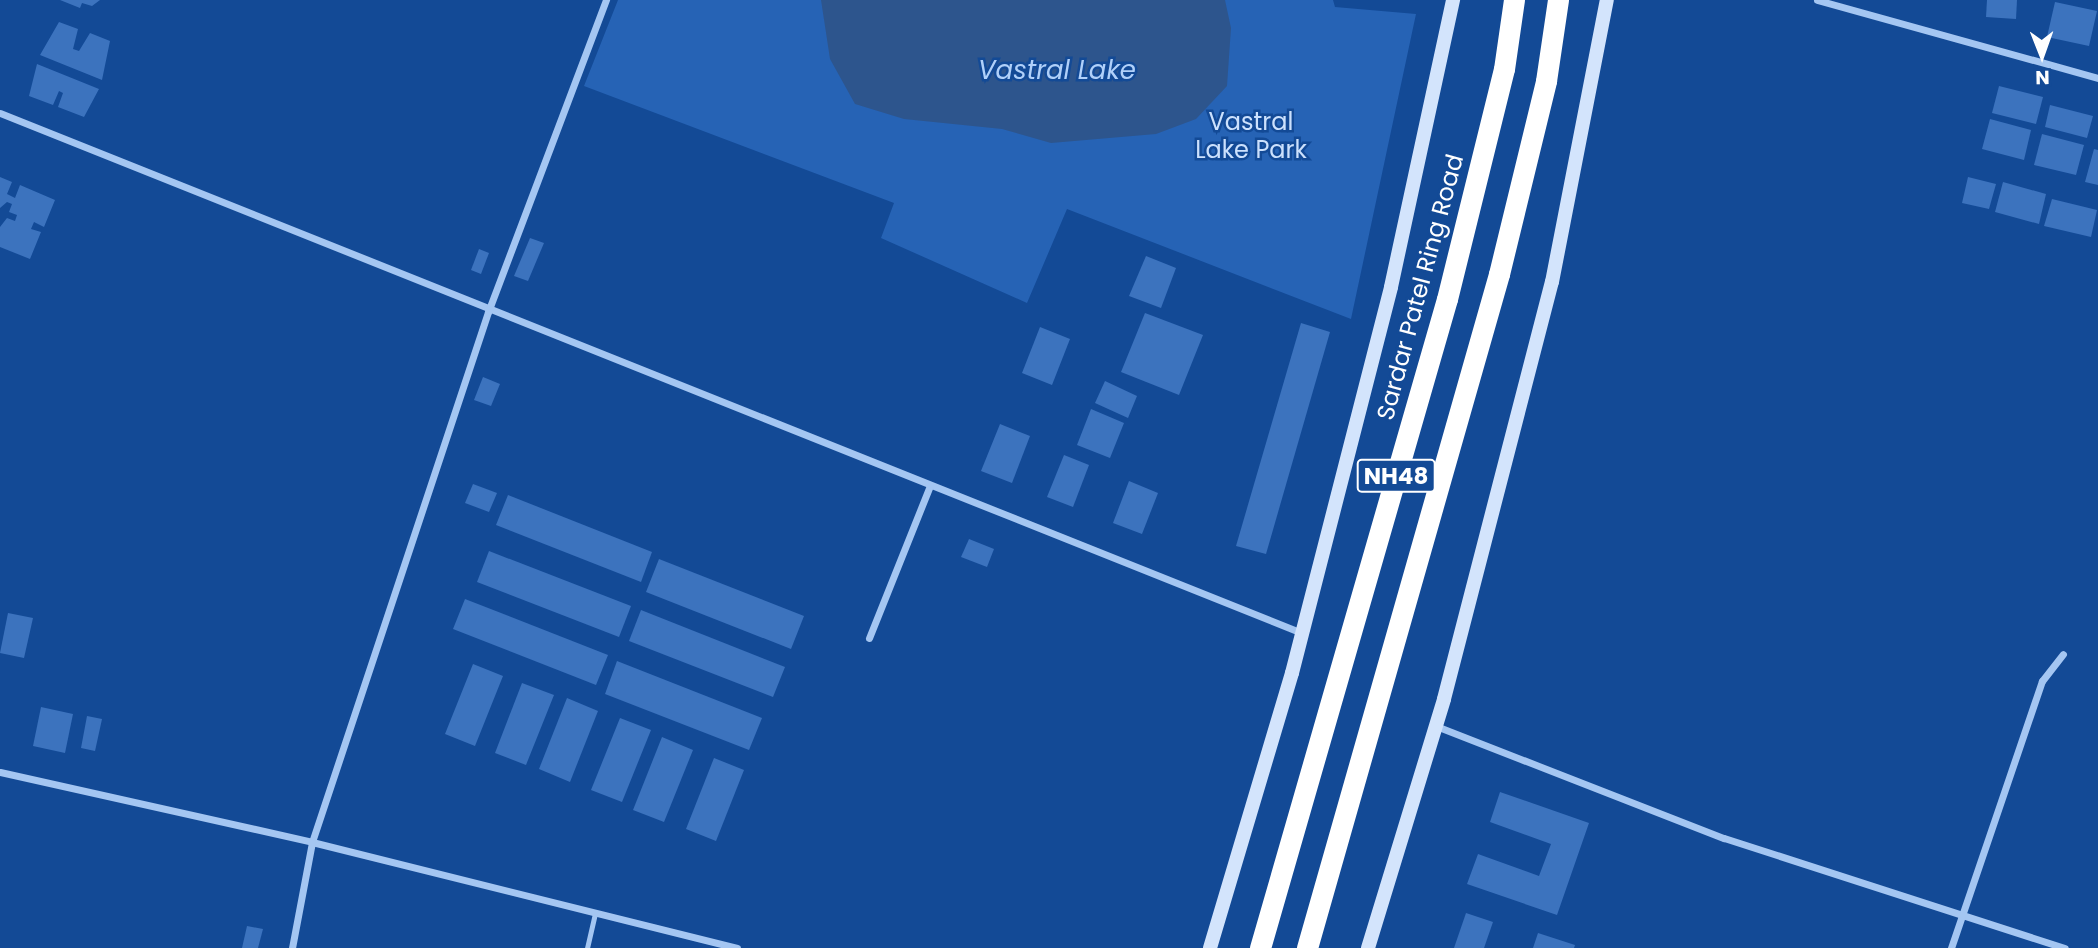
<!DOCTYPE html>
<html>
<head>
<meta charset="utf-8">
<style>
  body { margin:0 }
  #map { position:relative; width:2098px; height:948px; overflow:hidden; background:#134a96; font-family:Poppins,sans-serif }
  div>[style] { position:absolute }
  .green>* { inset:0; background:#2663b5 }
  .water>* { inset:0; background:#2d558d }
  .building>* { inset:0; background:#3c73be }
  .lane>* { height:5px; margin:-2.5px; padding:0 2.5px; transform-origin:2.5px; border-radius:2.5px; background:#a4c6f2 }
  .street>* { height:7px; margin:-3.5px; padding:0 3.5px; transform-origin:3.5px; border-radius:3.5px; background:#a4c6f2 }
  .secondary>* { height:14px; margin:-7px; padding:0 7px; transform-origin:7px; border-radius:7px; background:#d3e4fc }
  .highway>* { height:21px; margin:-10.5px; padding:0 10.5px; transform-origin:10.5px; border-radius:10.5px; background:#fff }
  span { translate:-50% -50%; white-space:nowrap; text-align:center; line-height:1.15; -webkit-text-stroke:5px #134a96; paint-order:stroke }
  .shield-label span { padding:2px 5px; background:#134a96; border:2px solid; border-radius:5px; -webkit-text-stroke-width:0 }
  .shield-label { font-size:23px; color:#fff; font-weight:700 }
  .park-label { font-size:24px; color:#cce1fd }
  .street-label { font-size:24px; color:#fff }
  .water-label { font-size:26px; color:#b0d0f9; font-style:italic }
  .north { position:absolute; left:2007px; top:21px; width:70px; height:70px; -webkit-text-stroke:5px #134a96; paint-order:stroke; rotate:179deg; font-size:19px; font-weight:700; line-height:28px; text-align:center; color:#fff }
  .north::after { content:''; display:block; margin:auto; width:24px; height:32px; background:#fff; clip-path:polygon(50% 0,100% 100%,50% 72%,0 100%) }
</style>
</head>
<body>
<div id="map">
  <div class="green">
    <i style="clip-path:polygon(618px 0,1333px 0,1335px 7px,1416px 14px,1351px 319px,1067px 209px,1027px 303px,881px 238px,894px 203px,584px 86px)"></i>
  </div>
  <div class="water">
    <i style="clip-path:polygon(821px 0,1225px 0,1231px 28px,1227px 86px,1196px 119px,1156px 134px,1051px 143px,1002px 129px,904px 119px,855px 104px,830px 59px)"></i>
  </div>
  <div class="building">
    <i style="clip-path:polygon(60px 0,100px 0,92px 6px,82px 3px,80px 8px)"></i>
    <i style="clip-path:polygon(1987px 0,2017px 0,2016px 19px,1986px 17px)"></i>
    <i style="clip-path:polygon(2055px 2px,2097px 11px,2089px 46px,2047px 37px)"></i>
    <i style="clip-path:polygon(59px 22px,78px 29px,73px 49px,79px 51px,90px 33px,110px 41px,102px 80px,40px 55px)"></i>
    <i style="clip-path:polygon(37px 64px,99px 89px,84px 117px,58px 107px,63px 93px,59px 91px,53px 105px,29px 96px)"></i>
    <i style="clip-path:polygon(1999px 86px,2043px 97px,2036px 124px,1992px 113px)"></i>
    <i style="clip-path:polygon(2050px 105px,2093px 116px,2087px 138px,2045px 127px)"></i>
    <i style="clip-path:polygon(1990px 119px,2031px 130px,2024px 160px,1982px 149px)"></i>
    <i style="clip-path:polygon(2042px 134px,2084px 145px,2076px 175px,2034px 165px)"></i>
    <i style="clip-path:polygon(2094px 149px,2098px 150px,2098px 185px,2085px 182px)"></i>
    <i style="clip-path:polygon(0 177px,12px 182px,7px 194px,15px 198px,20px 185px,55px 200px,44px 227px,34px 222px,31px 229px,41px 232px,30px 259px,0 247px,0 227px,7px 218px,15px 221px,17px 215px,9px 212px,12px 204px,7px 202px,0 208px)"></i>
    <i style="clip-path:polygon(1968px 177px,1996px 184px,1989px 209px,1962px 203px)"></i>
    <i style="clip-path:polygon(2003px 182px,2046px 194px,2039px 224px,1995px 212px)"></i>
    <i style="clip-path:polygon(2052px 199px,2097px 210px,2091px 237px,2044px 226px)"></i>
    <i style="clip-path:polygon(530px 238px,544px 243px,528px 281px,514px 276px)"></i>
    <i style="clip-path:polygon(479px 249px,489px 253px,481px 274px,471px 270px)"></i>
    <i style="clip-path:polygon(1146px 256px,1176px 268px,1161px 308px,1129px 296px)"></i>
    <i style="clip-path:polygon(1145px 313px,1203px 335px,1179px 395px,1121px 372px)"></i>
    <i style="clip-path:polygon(1301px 323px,1330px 332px,1266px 554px,1236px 546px)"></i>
    <i style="clip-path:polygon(1040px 327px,1070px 339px,1052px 385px,1022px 373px)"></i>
    <i style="clip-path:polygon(483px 377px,500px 384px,491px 406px,474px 400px)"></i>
    <i style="clip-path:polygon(1105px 381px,1137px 396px,1128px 418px,1095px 403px)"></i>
    <i style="clip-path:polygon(1091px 409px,1124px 423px,1110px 458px,1077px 445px)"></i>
    <i style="clip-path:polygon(1000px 424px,1030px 436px,1012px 483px,981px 471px)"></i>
    <i style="clip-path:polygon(1064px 455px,1089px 465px,1073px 507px,1047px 497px)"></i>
    <i style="clip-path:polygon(1129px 481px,1158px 493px,1142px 534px,1113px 523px)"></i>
    <i style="clip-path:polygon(473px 484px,497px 493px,489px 512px,465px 503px)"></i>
    <i style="clip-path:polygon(508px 495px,652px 552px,641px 582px,496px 525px)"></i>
    <i style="clip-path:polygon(969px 539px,994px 549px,987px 567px,961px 557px)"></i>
    <i style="clip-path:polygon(489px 551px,631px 606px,619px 637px,477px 582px)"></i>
    <i style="clip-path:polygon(659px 559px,804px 616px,791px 649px,646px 592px)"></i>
    <i style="clip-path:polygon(465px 599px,608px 655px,596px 685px,453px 629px)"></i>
    <i style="clip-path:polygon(641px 610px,785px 667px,773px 697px,629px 641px)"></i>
    <i style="clip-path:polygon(8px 613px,33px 618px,24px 658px,0 653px)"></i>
    <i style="clip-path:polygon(617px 661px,762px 718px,749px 750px,605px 694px)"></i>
    <i style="clip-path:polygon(473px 664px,503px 676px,475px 746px,445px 734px)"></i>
    <i style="clip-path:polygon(522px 683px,554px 695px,526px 765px,495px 753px)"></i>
    <i style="clip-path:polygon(567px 698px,598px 711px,570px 782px,539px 769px)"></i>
    <i style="clip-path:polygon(41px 707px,73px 714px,65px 753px,33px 746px)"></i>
    <i style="clip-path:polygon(87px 716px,102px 719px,95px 751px,81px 748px)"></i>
    <i style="clip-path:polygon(620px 718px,651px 730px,622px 802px,591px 790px)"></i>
    <i style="clip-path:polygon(662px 737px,693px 750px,664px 822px,633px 810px)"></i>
    <i style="clip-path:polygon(714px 758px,744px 770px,716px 841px,686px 829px)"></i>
    <i style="clip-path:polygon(1500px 792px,1589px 823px,1557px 915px,1467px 884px,1478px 854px,1539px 876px,1551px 844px,1490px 822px)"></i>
    <i style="clip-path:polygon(1466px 913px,1493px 922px,1484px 948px,1454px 948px)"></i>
    <i style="clip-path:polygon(247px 926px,263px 929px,258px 948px,242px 948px)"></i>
    <i style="clip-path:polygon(1538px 933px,1575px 945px,1574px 948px,1533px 948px)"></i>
  </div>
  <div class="lane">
    <i style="left:587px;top:948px;width:36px;rotate:-77deg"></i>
  </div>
  <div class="street">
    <i style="left:1817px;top:0;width:292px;rotate:15.5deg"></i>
    <i style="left:0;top:113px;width:1402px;rotate:21.77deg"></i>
    <i style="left:869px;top:638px;width:162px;rotate:-68.2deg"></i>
    <i style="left:1436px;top:726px;width:309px;rotate:21.3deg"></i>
    <i style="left:1724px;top:838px;width:358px;rotate:17.9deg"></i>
    <i style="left:0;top:772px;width:320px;rotate:12.6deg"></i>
    <i style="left:312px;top:842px;width:438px;rotate:14deg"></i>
    <i style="left:292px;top:948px;width:108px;rotate:-79.3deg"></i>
    <i style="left:312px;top:842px;width:558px;rotate:-71.63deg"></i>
    <i style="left:488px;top:312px;width:334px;rotate:-69.3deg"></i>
    <i style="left:1951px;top:948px;width:282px;rotate:-71.2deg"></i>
    <i style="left:2042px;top:681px;width:34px;rotate:-52deg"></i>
  </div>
  <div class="secondary">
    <i style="left:1210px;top:948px;width:287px;rotate:-73.4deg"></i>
    <i style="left:1292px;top:673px;width:398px;rotate:-75.6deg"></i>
    <i style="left:1391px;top:287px;width:294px;rotate:-77.8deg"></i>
    <i style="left:1368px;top:948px;width:260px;rotate:-73deg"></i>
    <i style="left:1444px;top:699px;width:431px;rotate:-75.5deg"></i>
    <i style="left:1552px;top:282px;width:287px;rotate:-79deg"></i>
  </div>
  <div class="highway">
    <i style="left:1260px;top:948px;width:675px;rotate:-73.93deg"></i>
    <i style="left:1447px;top:299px;width:237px;rotate:-76.1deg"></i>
    <i style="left:1504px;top:69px;width:70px;rotate:-81.8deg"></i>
    <i style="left:1307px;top:948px;width:701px;rotate:-74.1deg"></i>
    <i style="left:1499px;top:274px;width:199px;rotate:-76.3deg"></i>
    <i style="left:1546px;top:81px;width:82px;rotate:-81.6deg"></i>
  </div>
  <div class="shield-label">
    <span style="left:1396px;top:476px">NH48</span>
  </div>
  <div class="park-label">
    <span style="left:1251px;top:136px">Vastral<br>Lake Park</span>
  </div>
  <div class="street-label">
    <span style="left:1420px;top:287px;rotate:-75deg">Sardar Patel Ring Road</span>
  </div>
  <div class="water-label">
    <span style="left:1057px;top:71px">Vastral Lake</span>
  </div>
  <div class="north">N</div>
</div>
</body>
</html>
